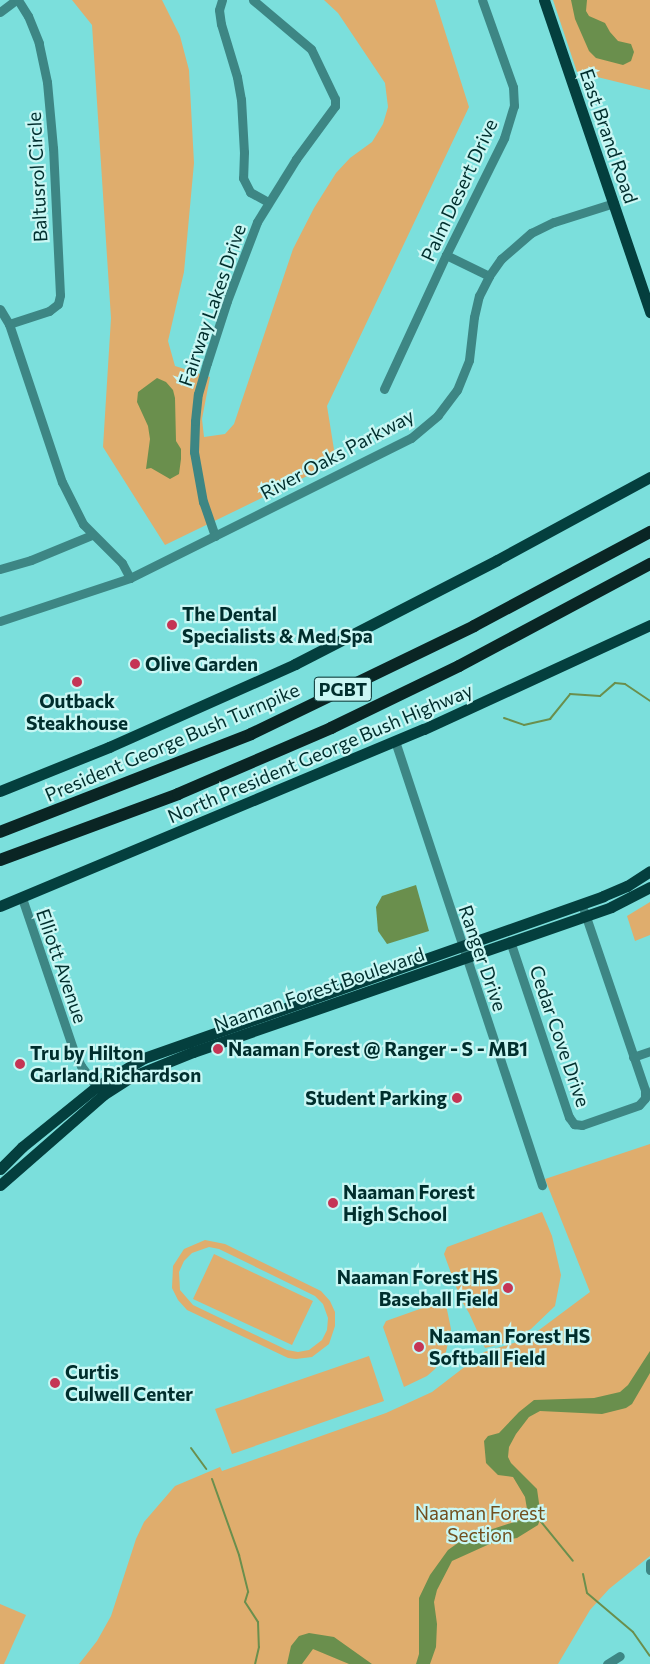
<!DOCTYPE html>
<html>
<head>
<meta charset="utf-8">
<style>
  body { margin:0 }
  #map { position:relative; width:650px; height:1664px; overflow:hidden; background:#7bdfdc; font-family:Commissioner,sans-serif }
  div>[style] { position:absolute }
  .green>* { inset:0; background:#dfad6d }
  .water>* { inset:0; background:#6a8f4d }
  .stream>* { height:2px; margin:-1px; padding:0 1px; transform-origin:1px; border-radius:1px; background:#6a8f4d }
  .minor>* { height:9px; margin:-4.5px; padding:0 4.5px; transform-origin:4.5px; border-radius:4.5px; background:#3d8684 }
  .major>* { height:11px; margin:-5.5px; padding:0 5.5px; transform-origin:5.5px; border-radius:5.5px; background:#043f3e }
  .highway>* { height:12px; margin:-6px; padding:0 6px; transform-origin:6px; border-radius:6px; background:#0a2524 }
  .dots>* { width:14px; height:14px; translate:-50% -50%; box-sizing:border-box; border:2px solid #c9f7f4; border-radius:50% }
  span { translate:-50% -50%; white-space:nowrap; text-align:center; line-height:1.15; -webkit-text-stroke:4.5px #c9f7f4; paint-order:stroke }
  .shield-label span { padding:1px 4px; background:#c9f7f4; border:1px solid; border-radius:4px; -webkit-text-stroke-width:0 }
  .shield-label { font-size:18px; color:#002e2d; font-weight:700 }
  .street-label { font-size:19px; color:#002e2d }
  .poi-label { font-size:19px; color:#002e2d; font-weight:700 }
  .left { translate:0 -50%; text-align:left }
  .right { translate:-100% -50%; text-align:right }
  .park-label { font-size:19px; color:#714f1e }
</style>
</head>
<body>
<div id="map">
  <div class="green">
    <i style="clip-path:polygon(72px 0,162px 0,180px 36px,189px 70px,194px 163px,184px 272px,168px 341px,175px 366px,210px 377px,202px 419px,204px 437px,225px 434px,234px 424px,293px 249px,314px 208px,336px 173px,350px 158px,372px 142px,383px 124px,388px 107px,385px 83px,338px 13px,324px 0,435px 0,469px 107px,327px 406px,336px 462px,165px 545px,103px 447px,111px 318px,92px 25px)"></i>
    <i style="clip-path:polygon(553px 0,650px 0,650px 90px,577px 72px)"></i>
    <i style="clip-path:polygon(650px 902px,650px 935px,635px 941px,627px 916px)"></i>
    <i style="clip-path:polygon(650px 1144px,650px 1556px,609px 1589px,590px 1610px,558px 1664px,79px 1664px,97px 1641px,111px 1616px,136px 1539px,144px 1522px,175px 1486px,220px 1467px,222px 1471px,386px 1413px,432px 1392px,484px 1352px,527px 1339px,590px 1292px,545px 1179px)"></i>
    <i style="clip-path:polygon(542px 1212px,552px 1236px,561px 1275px,555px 1306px,531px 1329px,505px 1343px,485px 1348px,469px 1313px,461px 1300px,444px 1254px,447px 1247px)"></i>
    <i style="clip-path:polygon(evenodd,205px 1240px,225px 1244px,321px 1291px,330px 1301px,335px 1312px,335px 1326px,329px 1344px,312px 1357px,296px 1359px,288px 1358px,187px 1310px,178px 1300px,172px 1288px,173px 1266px,184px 1249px,205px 1240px,209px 1247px,219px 1249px,315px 1296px,323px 1304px,328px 1318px,327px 1330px,322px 1340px,309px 1350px,298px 1352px,287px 1350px,193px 1305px,180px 1290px,179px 1272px,184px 1261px,192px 1253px,209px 1247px)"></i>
    <i style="clip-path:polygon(214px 1254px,313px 1301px,292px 1345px,193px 1299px)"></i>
    <i style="clip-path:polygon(445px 1300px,451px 1329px,446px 1352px,435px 1369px,427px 1376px,404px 1387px,383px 1327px,386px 1321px)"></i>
    <i style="clip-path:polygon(369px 1356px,384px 1401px,232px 1454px,215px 1409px)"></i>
    <i style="clip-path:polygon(0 1604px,26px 1615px,4px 1664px,0 1664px)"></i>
  </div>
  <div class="water">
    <i style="clip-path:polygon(571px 0,587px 0,586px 11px,589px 16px,605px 23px,610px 32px,618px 41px,631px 44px,634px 52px,631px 61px,623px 65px,596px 58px,589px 51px,575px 19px)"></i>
    <i style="clip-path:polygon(157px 378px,166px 382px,173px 390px,175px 398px,176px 441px,181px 449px,181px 459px,179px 474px,170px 479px,151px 468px,146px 469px,150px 439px,148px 426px,137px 402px,138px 392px)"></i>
    <i style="clip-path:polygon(416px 885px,429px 931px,387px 944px,378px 931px,376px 907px,382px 896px)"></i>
    <i style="clip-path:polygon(650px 1351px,650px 1373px,632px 1404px,626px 1408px,602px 1414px,540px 1411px,529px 1417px,516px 1434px,509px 1447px,508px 1457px,511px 1463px,537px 1489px,541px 1517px,538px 1525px,517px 1538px,494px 1542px,452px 1561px,437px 1590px,434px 1602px,437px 1624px,436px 1647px,430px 1664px,416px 1664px,419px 1654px,419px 1598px,430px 1575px,448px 1550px,465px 1538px,520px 1520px,527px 1509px,525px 1497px,513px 1477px,498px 1475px,486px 1463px,484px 1441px,488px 1436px,499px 1433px,519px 1412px,534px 1400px,594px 1398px,620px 1392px,628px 1385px)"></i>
    <i style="clip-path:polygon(309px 1633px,334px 1637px,372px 1664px,349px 1664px,313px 1649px,302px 1664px,287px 1664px,291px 1646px,299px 1636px)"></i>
  </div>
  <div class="stream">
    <i style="left:504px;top:718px;width:21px;rotate:19deg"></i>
    <i style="left:524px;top:725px;width:27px;rotate:-13deg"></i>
    <i style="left:550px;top:719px;width:32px;rotate:-51deg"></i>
    <i style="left:570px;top:694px;width:30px;rotate:4deg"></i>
    <i style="left:600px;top:696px;width:20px;rotate:-41deg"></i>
    <i style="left:615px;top:683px;width:10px;rotate:6deg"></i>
    <i style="left:625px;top:684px;width:30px;rotate:34deg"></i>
    <i style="left:191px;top:1448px;width:26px;rotate:54deg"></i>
    <i style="left:212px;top:1479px;width:81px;rotate:70.4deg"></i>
    <i style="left:239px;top:1555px;width:38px;rotate:76deg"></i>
    <i style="left:248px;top:1592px;width:10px;rotate:107deg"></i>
    <i style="left:245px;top:1602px;width:24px;rotate:57deg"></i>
    <i style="left:258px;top:1622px;width:25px;rotate:88deg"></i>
    <i style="left:259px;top:1647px;width:17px;rotate:103deg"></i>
    <i style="left:538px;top:1518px;width:55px;rotate:50.9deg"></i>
    <i style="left:583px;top:1574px;width:19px;rotate:78deg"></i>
    <i style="left:587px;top:1593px;width:60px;rotate:40.3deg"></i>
    <i style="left:633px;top:1632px;width:29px;rotate:55deg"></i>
  </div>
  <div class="minor">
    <i style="left:222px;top:0;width:10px;rotate:107deg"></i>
    <i style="left:219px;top:10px;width:14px;rotate:82deg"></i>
    <i style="left:221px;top:24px;width:55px;rotate:73.2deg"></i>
    <i style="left:237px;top:77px;width:22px;rotate:80deg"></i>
    <i style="left:241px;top:99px;width:53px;rotate:86.8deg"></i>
    <i style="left:244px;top:152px;width:26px;rotate:92deg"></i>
    <i style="left:243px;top:178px;width:16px;rotate:63deg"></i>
    <i style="left:250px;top:192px;width:21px;rotate:29deg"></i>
    <i style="left:0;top:12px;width:20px;rotate:-37deg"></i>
    <i style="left:446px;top:255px;width:48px;rotate:26deg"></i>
    <i style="left:0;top:309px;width:17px;rotate:59deg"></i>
    <i style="left:9px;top:324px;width:167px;rotate:71.5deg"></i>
    <i style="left:62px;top:482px;width:47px;rotate:63.4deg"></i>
    <i style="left:83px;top:524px;width:55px;rotate:45deg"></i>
    <i style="left:122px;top:563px;width:17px;rotate:62deg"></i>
    <i style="left:9px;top:324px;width:42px;rotate:-18deg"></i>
    <i style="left:49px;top:311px;width:11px;rotate:-38deg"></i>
    <i style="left:58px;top:304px;width:9px;rotate:-77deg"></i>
    <i style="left:60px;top:295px;width:147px;rotate:-92.7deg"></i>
    <i style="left:53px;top:148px;width:66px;rotate:-95.2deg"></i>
    <i style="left:47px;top:82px;width:40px;rotate:-102deg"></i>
    <i style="left:39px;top:43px;width:29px;rotate:-112deg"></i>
    <i style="left:28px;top:16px;width:19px;rotate:-122deg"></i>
    <i style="left:384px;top:389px;width:148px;rotate:-65.2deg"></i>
    <i style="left:446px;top:255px;width:131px;rotate:-63.6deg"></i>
    <i style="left:504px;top:138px;width:34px;rotate:-73deg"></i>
    <i style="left:514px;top:106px;width:19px;rotate:-93deg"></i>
    <i style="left:513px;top:87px;width:92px;rotate:-109.6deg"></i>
    <i style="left:215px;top:536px;width:36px;rotate:-109deg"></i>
    <i style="left:203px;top:502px;width:51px;rotate:-100.2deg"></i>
    <i style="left:194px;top:452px;width:31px;rotate:-88deg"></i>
    <i style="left:195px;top:421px;width:27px;rotate:-84deg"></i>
    <i style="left:198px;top:394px;width:32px;rotate:-74deg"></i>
    <i style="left:207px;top:363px;width:65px;rotate:-72.1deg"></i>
    <i style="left:227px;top:301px;width:85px;rotate:-69.2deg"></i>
    <i style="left:257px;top:222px;width:74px;rotate:-58.2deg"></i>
    <i style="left:296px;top:159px;width:66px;rotate:-53.7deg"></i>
    <i style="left:335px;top:106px;width:7px;rotate:-90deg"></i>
    <i style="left:335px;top:99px;width:55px;rotate:-115.6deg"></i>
    <i style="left:311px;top:49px;width:76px;rotate:-139.8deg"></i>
    <i style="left:0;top:569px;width:32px;rotate:-16deg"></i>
    <i style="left:31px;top:560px;width:66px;rotate:-22.3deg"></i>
    <i style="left:0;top:621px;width:137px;rotate:-18.3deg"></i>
    <i style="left:130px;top:578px;width:314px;rotate:-26.5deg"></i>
    <i style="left:411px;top:438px;width:35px;rotate:-40deg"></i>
    <i style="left:438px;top:415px;width:31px;rotate:-53deg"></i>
    <i style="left:457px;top:390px;width:32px;rotate:-68deg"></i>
    <i style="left:469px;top:360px;width:43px;rotate:-83.4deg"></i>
    <i style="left:474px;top:317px;width:22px;rotate:-77deg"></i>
    <i style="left:479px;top:296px;width:22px;rotate:-63deg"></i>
    <i style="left:489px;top:276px;width:21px;rotate:-55deg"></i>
    <i style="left:501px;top:259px;width:40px;rotate:-41deg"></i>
    <i style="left:531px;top:233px;width:25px;rotate:-26deg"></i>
    <i style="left:554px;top:222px;width:63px;rotate:-17.6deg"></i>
    <i style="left:395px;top:741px;width:468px;rotate:71.7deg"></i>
    <i style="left:22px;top:898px;width:163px;rotate:71.3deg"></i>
    <i style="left:74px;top:1052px;width:16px;rotate:63deg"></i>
    <i style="left:81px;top:1066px;width:31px;rotate:53deg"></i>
    <i style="left:510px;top:941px;width:186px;rotate:71.5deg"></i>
    <i style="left:569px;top:1117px;width:9px;rotate:54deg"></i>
    <i style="left:574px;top:1124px;width:8px;rotate:7deg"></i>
    <i style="left:582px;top:1125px;width:60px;rotate:-19.3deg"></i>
    <i style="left:639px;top:1105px;width:9px;rotate:-49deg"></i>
    <i style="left:645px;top:1098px;width:8px;rotate:-90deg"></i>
    <i style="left:645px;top:1090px;width:189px;rotate:-108.8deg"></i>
    <i style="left:633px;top:1057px;width:18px;rotate:-19deg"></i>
    <i style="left:650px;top:1563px;width:7px;rotate:90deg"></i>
    <i style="left:607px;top:1664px;width:15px;rotate:-32deg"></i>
  </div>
  <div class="major">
    <i style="left:544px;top:0;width:330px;rotate:71.2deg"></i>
    <i style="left:0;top:791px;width:118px;rotate:-22deg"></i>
    <i style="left:109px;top:747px;width:204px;rotate:-24deg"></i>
    <i style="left:295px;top:664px;width:227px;rotate:-27.2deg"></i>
    <i style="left:497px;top:560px;width:174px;rotate:-28.5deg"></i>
    <i style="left:0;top:906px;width:459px;rotate:-22.7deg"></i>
    <i style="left:424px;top:729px;width:249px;rotate:-24.7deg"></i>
    <i style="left:0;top:1169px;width:31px;rotate:-45deg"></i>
    <i style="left:22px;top:1147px;width:95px;rotate:-39deg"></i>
    <i style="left:96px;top:1087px;width:56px;rotate:-31.1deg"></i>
    <i style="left:144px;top:1058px;width:487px;rotate:-19.4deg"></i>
    <i style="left:603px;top:896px;width:26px;rotate:-23deg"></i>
    <i style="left:627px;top:886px;width:27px;rotate:-33deg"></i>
    <i style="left:0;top:1185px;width:137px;rotate:-41.1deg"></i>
    <i style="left:103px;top:1095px;width:33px;rotate:-33deg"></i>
    <i style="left:131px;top:1077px;width:67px;rotate:-22deg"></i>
    <i style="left:193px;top:1052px;width:442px;rotate:-19.1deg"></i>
    <i style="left:611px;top:907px;width:44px;rotate:-27.1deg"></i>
  </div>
  <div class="highway">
    <i style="left:0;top:832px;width:269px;rotate:-21.3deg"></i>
    <i style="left:251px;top:734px;width:248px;rotate:-25.8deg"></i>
    <i style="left:474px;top:626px;width:200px;rotate:-28.1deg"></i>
    <i style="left:0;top:860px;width:190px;rotate:-20.3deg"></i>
    <i style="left:178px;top:794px;width:167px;rotate:-23.3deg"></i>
    <i style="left:331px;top:728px;width:142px;rotate:-25.8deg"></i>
    <i style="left:459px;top:666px;width:217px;rotate:-28.1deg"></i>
  </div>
  <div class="dots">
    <i style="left:172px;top:625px;background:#c53555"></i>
    <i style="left:135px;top:664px;background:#c53555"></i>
    <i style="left:77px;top:682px;background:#c53555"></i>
    <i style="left:218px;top:1049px;background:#c53555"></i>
    <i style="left:20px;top:1064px;background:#c53555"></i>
    <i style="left:457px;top:1098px;background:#c53555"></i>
    <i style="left:333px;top:1203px;background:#c53555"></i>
    <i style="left:508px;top:1288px;background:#c53555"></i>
    <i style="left:419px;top:1347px;background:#c53555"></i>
    <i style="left:55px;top:1383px;background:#c53555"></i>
  </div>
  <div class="shield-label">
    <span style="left:343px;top:689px">PGBT</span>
  </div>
  <div class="street-label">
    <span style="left:609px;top:136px;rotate:71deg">East Brand Road</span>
    <span style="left:37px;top:177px;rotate:-93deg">Baltusrol Circle</span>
    <span style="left:459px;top:190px;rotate:-65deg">Palm Desert Drive</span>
    <span style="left:212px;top:305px;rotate:-71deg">Fairway Lakes Drive</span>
    <span style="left:337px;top:454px;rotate:-28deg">River Oaks Parkway</span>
    <span style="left:172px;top:742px;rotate:-23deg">President George Bush Turnpike</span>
    <span style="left:320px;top:753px;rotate:-23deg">North President George Bush Highway</span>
    <span style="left:483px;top:958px;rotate:71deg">Ranger Drive</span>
    <span style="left:62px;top:966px;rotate:71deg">Elliott Avenue</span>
    <span style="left:319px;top:989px;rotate:-19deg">Naaman Forest Boulevard</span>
    <span style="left:560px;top:1036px;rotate:71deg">Cedar Cove Drive</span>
  </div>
  <div class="poi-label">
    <span class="left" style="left:182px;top:625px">The Dental<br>Specialists &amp; Med Spa</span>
    <span class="left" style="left:145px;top:664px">Olive Garden</span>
    <span style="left:77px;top:712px">Outback<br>Steakhouse</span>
    <span class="left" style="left:228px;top:1049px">Naaman Forest @ Ranger - S - MB1</span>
    <span class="left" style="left:30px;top:1064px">Tru by Hilton<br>Garland Richardson</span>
    <span class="right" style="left:447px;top:1098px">Student Parking</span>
    <span class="left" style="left:343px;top:1203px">Naaman Forest<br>High School</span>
    <span class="right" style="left:498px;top:1288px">Naaman Forest HS<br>Baseball Field</span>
    <span class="left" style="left:429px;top:1347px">Naaman Forest HS<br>Softball Field</span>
    <span class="left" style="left:65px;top:1383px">Curtis<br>Culwell Center</span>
  </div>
  <div class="park-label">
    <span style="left:480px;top:1524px">Naaman Forest<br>Section</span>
  </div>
</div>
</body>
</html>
